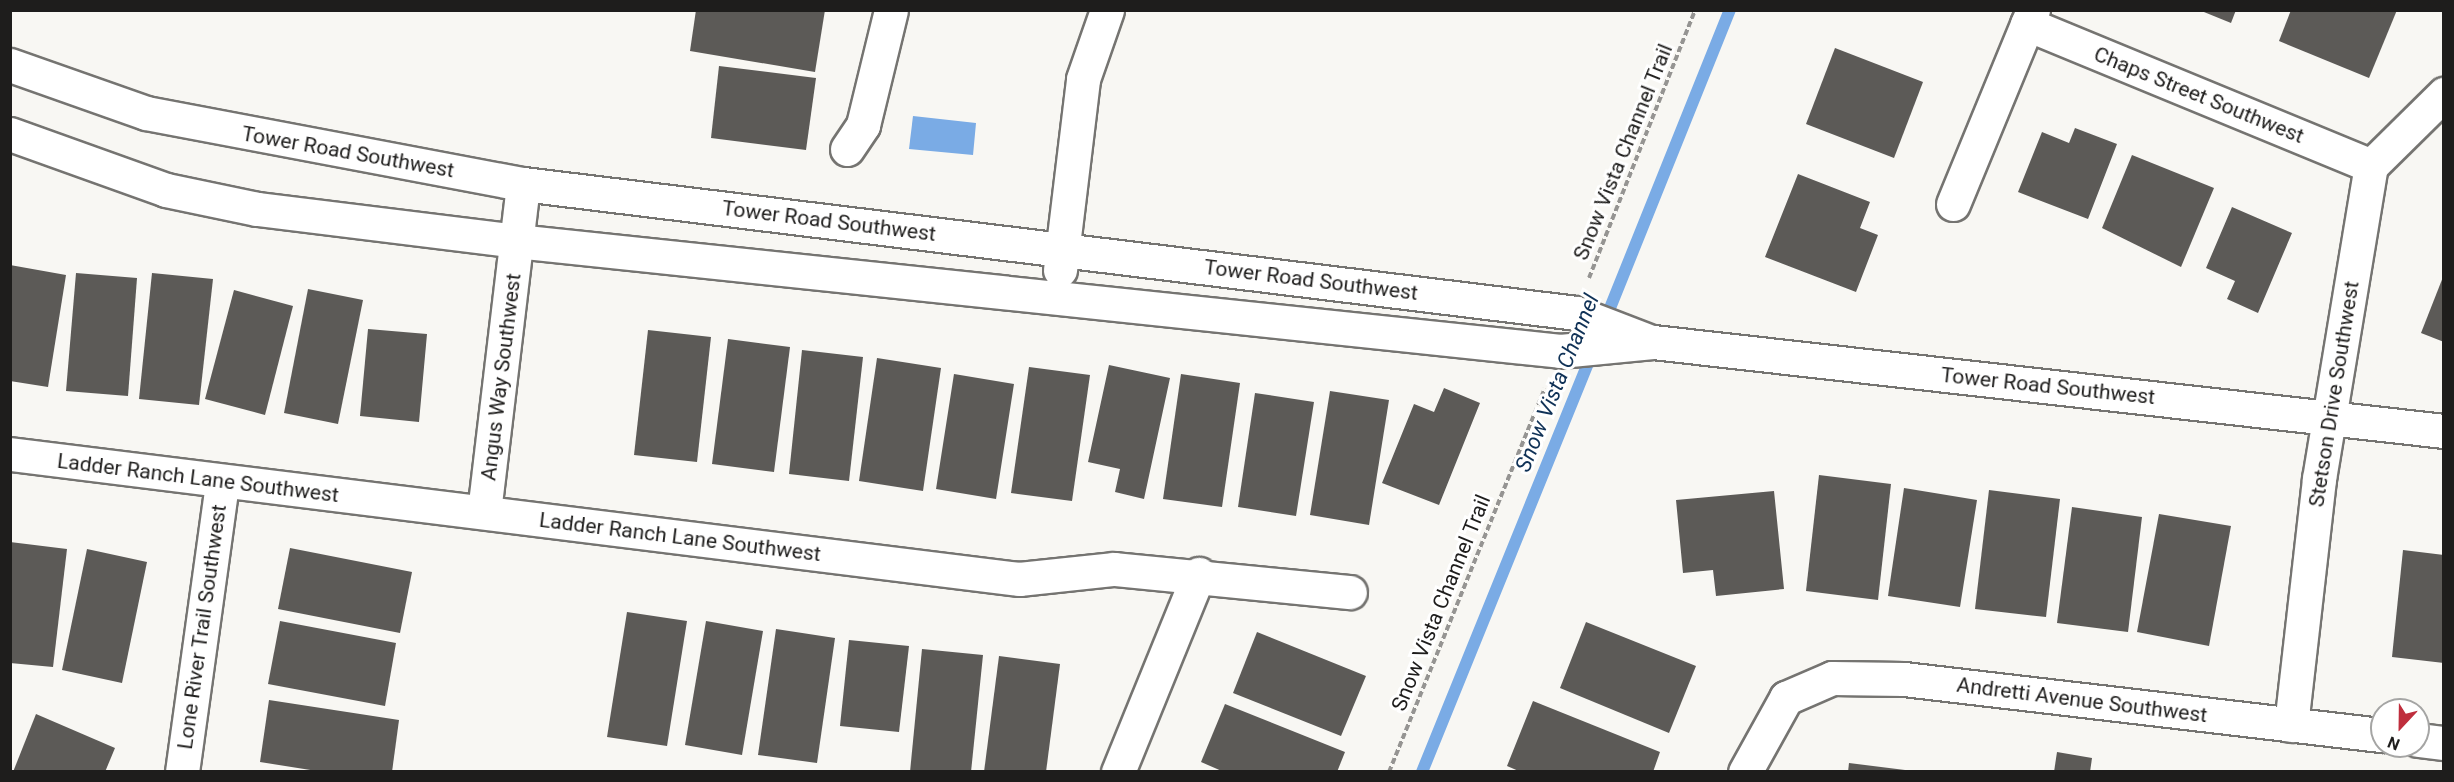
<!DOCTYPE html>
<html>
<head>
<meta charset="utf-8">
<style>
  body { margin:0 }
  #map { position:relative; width:2454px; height:782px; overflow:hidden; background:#f8f7f3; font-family:Roboto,sans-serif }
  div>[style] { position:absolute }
  .water>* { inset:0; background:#7aabe5 }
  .stream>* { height:12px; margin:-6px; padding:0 6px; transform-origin:6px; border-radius:6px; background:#7aabe5 }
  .building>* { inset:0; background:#5c5a57 }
  .path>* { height:4px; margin-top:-2px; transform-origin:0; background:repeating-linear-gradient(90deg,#959492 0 6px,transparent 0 9px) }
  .roads { filter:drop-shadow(2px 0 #757471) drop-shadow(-2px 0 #757471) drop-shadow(0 2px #757471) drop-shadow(0 -2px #757471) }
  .minor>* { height:33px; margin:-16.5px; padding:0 16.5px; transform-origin:16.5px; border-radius:16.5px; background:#fff }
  span { translate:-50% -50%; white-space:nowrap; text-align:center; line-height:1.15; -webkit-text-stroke:6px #fff; paint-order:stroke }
  .street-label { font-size:21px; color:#1e1d1c }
  .water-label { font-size:22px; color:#0f3156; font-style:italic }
  .frame { position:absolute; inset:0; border:12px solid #1e1d1c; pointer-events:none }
  .north { position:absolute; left:2370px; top:698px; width:60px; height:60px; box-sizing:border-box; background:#fff; border:2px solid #a5a5a4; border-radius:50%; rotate:202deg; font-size:16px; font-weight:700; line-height:24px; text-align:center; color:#1e1d1c }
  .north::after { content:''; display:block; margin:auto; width:21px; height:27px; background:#bf2e3d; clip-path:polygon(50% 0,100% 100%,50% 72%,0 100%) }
</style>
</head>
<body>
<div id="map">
  <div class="water">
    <i style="clip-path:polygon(913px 116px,976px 123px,973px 155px,909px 149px)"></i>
  </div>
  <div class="stream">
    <i style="left:1604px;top:323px;width:337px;rotate:-68.1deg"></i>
    <i style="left:1422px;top:772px;width:455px;rotate:-67.9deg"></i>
  </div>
  <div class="building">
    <i style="clip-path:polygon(696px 10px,825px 10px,815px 72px,690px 51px)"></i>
    <i style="clip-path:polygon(2199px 10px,2236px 10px,2231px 23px)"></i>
    <i style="clip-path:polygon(2291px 10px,2397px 10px,2369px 78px,2279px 41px)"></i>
    <i style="clip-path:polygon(1835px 48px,1923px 82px,1894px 158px,1806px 124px)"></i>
    <i style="clip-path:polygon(719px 66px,816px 78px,806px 150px,711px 138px)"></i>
    <i style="clip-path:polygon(2075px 128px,2117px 144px,2088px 219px,2018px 192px,2042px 132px,2069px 143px)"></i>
    <i style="clip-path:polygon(2132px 155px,2214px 188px,2181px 267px,2102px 228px)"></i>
    <i style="clip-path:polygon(1798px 174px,1870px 202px,1860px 228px,1878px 235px,1856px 292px,1765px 257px)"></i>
    <i style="clip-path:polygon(2232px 207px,2292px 233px,2258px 313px,2227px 299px,2235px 281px,2206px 268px)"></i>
    <i style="clip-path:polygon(10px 265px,66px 275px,48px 387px,10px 381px)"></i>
    <i style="clip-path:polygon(76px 273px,137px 278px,128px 396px,66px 391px)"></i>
    <i style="clip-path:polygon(152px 273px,213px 279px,199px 405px,139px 399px)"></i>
    <i style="clip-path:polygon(2443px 277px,2444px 277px,2444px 342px,2421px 333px)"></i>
    <i style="clip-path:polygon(308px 289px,363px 300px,338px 424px,284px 413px)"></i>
    <i style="clip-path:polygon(234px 290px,293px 306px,265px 415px,205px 399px)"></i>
    <i style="clip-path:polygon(368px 329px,427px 334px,419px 422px,360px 416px)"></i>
    <i style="clip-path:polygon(648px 330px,711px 337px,697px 462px,634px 455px)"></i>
    <i style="clip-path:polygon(728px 339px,790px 347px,774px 472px,712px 464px)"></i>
    <i style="clip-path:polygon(802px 350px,863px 357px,849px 481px,789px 474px)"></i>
    <i style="clip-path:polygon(877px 358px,941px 368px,923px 491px,859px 481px)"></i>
    <i style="clip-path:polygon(1109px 365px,1170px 378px,1144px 499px,1115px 492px,1120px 469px,1088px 462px)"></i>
    <i style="clip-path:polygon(1029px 367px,1090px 375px,1072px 501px,1011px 493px)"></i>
    <i style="clip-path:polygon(954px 374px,1014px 384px,996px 499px,936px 489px)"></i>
    <i style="clip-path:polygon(1181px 374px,1240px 383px,1222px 507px,1163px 499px)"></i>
    <i style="clip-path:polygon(1444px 388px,1480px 403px,1439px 505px,1382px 483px,1414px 404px,1434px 412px)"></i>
    <i style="clip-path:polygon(1330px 391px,1389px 400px,1369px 525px,1310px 515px)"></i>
    <i style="clip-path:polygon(1255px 393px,1314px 402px,1296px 516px,1238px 507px)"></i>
    <i style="clip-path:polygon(1819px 475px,1891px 484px,1878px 600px,1806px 591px)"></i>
    <i style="clip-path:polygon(1904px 488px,1977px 500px,1960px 607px,1888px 596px)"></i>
    <i style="clip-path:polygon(1989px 490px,2060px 499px,2046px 617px,1975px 609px)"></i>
    <i style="clip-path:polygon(1774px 491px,1784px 589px,1716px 596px,1713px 570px,1683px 573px,1676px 500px)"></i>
    <i style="clip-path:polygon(2072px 507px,2142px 517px,2128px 632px,2057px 623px)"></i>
    <i style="clip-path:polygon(2159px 514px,2231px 526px,2209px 646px,2137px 632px)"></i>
    <i style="clip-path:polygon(10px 542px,67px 549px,53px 667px,10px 663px)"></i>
    <i style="clip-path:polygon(290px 548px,412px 572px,400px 633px,278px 609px)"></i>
    <i style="clip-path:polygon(87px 549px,147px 562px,122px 683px,62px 670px)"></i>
    <i style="clip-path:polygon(2403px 550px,2444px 555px,2444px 663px,2392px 657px)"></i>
    <i style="clip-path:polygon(627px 612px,687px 621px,667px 746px,607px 737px)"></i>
    <i style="clip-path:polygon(280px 621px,396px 643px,385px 706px,268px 684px)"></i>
    <i style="clip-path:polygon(706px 621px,763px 631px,742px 755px,685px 745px)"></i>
    <i style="clip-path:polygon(1586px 622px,1696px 666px,1669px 733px,1560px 688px)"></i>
    <i style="clip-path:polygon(776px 629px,835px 638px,817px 763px,758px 755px)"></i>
    <i style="clip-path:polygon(1257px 632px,1366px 676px,1341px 736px,1233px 693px)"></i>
    <i style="clip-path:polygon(849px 640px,909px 646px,899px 732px,840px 726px)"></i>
    <i style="clip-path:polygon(922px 649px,983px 655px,971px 772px,910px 772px)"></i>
    <i style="clip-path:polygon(999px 656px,1060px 664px,1046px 772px,984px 772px)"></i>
    <i style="clip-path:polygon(269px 700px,399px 720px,392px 772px,323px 772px,260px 762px)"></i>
    <i style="clip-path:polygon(1533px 701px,1660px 752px,1653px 772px,1521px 772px,1507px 766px)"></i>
    <i style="clip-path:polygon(1225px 704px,1345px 752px,1337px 772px,1224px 772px,1201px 762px)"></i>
    <i style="clip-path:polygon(36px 714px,115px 748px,105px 772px,13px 772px)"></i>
    <i style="clip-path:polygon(2057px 752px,2092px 758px,2090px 772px,2054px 772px)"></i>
    <i style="clip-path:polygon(1849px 763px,1905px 770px,1905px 772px,1848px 772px)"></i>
  </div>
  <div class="path">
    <i style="left:1589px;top:278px;width:288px;rotate:-68.4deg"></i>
    <i style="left:1389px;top:772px;width:414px;rotate:-67.9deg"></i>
  </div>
  <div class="roads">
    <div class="minor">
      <i style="left:2027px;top:24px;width:372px;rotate:22.4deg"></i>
      <i style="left:10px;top:65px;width:144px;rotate:19.4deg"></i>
      <i style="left:146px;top:113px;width:384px;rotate:10.7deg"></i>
      <i style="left:523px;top:184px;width:1061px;rotate:6.98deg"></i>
      <i style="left:1576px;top:313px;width:75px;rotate:21.1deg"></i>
      <i style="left:10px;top:134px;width:166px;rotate:19.7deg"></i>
      <i style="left:166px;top:190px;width:93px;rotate:11.8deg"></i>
      <i style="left:257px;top:209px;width:261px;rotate:7deg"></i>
      <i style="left:516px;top:241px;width:1050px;rotate:6.01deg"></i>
      <i style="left:1560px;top:351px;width:93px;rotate:-5.5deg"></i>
      <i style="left:1653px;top:342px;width:796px;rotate:6.42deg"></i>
      <i style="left:847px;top:149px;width:29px;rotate:-56deg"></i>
      <i style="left:863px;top:125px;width:118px;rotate:-76.3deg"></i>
      <i style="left:1953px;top:204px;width:210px;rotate:-67.6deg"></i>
      <i style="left:1060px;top:270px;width:192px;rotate:-83.1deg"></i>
      <i style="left:1083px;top:79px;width:73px;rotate:-70.8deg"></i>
      <i style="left:10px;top:454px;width:1017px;rotate:7.06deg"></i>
      <i style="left:1019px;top:579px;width:96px;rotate:-6deg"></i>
      <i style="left:1114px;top:569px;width:237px;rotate:5.6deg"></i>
      <i style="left:484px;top:512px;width:330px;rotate:-83.2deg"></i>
      <i style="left:2291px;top:725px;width:248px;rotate:-83.5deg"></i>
      <i style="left:2319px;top:479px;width:317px;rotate:-80.6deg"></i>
      <i style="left:2371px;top:166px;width:103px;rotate:-44.6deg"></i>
      <i style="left:2418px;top:740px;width:26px;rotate:7deg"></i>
      <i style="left:182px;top:772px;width:293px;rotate:-82.1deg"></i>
      <i style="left:1118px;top:772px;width:214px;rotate:-67.8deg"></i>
      <i style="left:1745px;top:772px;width:85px;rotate:-61deg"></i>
      <i style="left:1786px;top:698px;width:50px;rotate:-23.5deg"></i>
      <i style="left:1832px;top:678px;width:72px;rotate:0.8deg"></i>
      <i style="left:1904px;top:679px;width:481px;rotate:6.7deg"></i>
    </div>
  </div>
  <div class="street-label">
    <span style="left:2199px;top:95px;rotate:22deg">Chaps Street Southwest</span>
    <span style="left:348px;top:152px;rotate:10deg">Tower Road Southwest</span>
    <span style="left:1623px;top:152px;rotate:-68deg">Snow Vista Channel Trail</span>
    <span style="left:829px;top:221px;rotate:7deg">Tower Road Southwest</span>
    <span style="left:1311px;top:280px;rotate:7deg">Tower Road Southwest</span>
    <span style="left:501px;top:377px;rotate:-83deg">Angus Way Southwest</span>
    <span style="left:2048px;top:386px;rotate:6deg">Tower Road Southwest</span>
    <span style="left:2334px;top:394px;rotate:-81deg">Stetson Drive Southwest</span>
    <span style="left:198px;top:478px;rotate:7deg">Ladder Ranch Lane Southwest</span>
    <span style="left:680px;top:537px;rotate:7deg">Ladder Ranch Lane Southwest</span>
    <span style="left:1441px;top:603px;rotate:-68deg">Snow Vista Channel Trail</span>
    <span style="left:202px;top:627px;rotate:-82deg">Lone River Trail Southwest</span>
    <span style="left:2082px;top:700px;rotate:7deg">Andretti Avenue Southwest</span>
  </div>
  <div class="water-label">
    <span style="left:1557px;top:383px;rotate:-68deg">Snow Vista Channel</span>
  </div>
  <div class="frame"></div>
  <div class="north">N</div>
</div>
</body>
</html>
